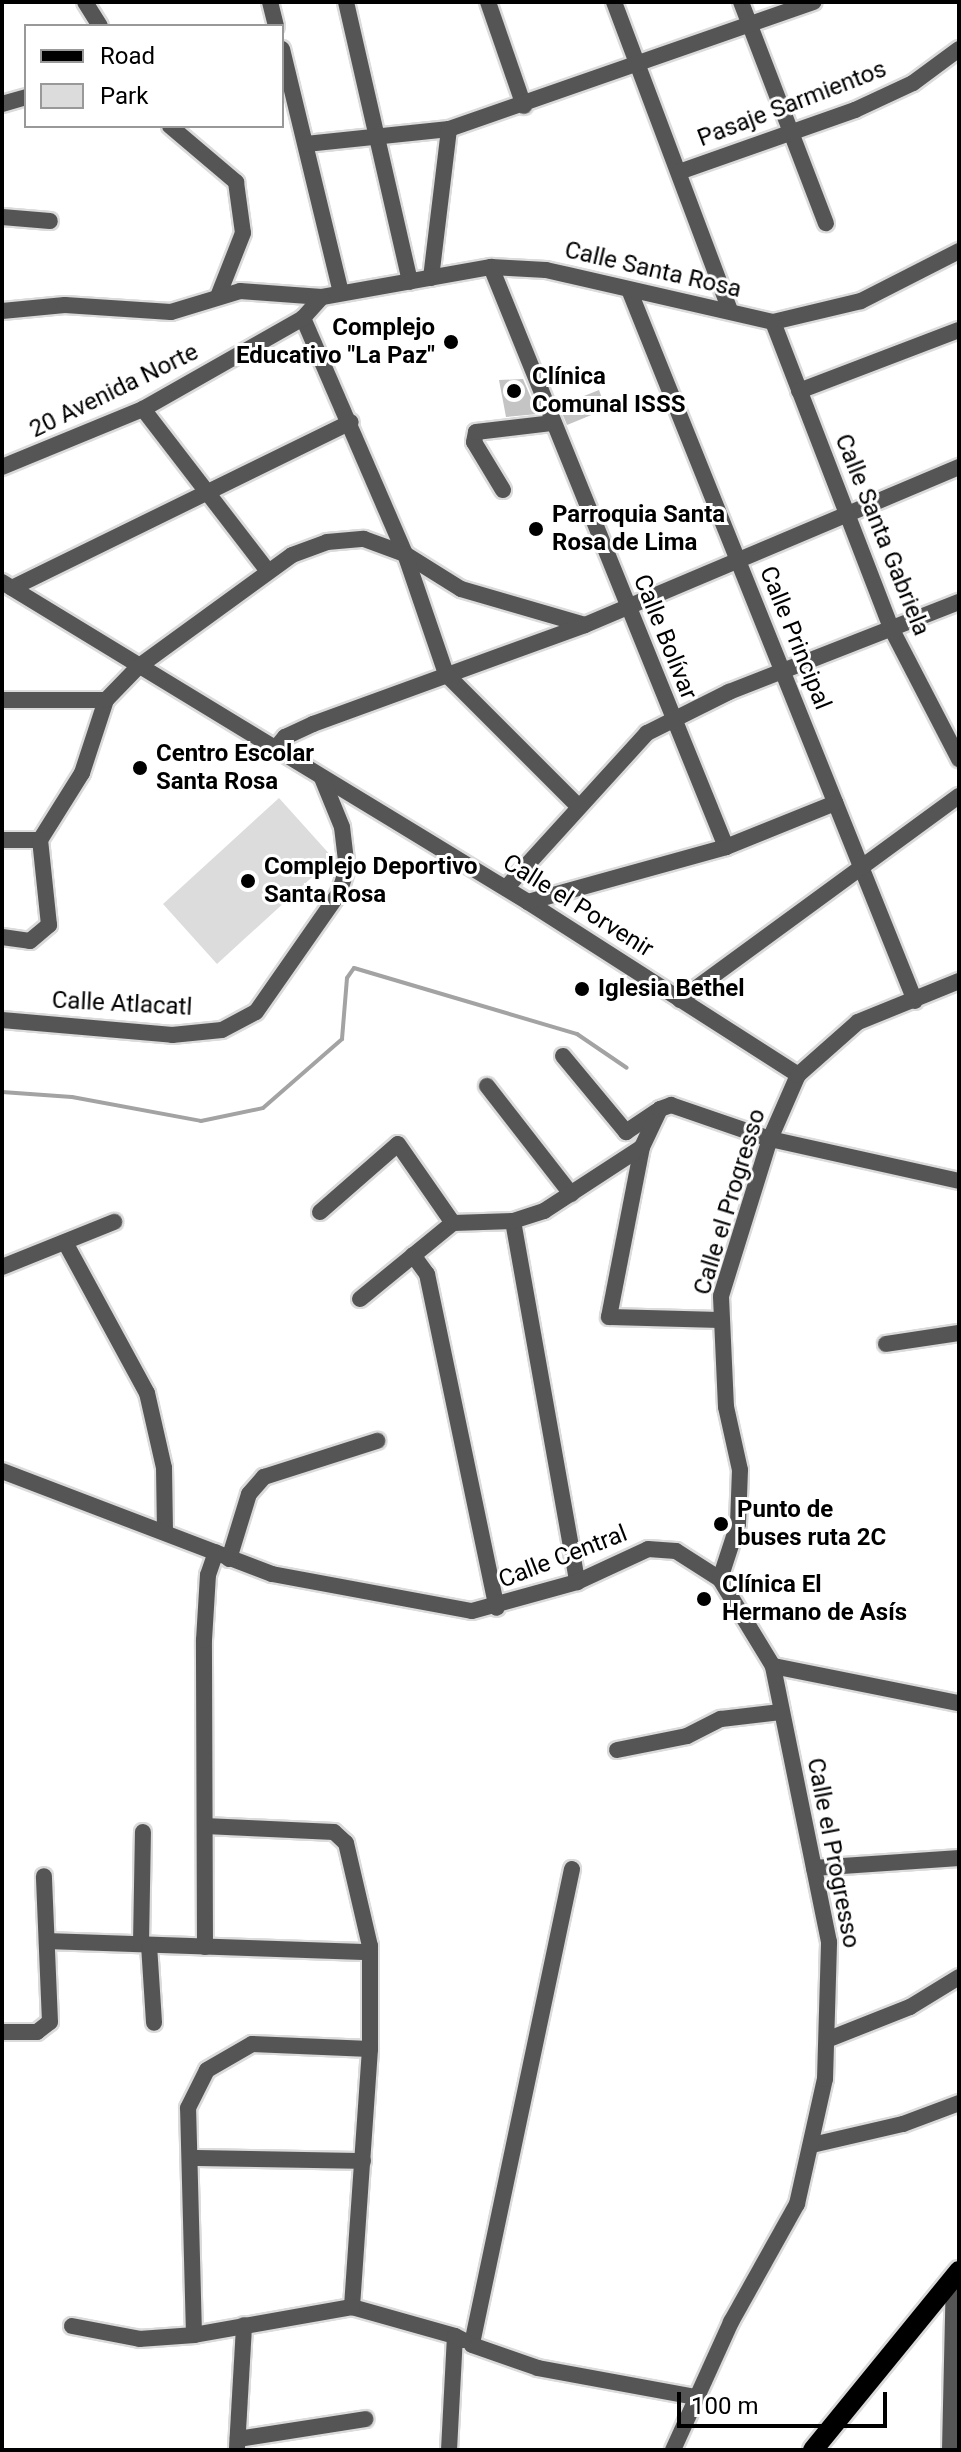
<!DOCTYPE html>
<html>
<head>
<meta charset="utf-8">
<style>
  body { margin:0 }
  #map { position:relative; width:961px; height:2452px; overflow:hidden; background:#fff; font-family:Roboto,sans-serif }
  div>[style] { position:absolute }
  .green>* { inset:0; background:#dcdcdc }
  .stream>* { height:4px; margin:-2px; padding:0 2px; transform-origin:2px; border-radius:2px; background:#a3a3a3 }
  .building>* { inset:0; background:#c4c4c4 }
  .roads { filter:drop-shadow(2px 0 #dbdbdb) drop-shadow(-2px 0 #dbdbdb) drop-shadow(0 2px #dbdbdb) drop-shadow(0 -2px #dbdbdb) }
  .minor>* { height:16px; margin:-8px; padding:0 8px; transform-origin:8px; border-radius:8px; background:#555 }
  .major>* { height:20px; margin:-10px; padding:0 10px; transform-origin:10px; border-radius:10px; background:#000 }
  .dots>* { width:22px; height:22px; translate:-50% -50%; box-sizing:border-box; border:4px solid #fff; border-radius:50% }
  span { translate:-50% -50%; white-space:nowrap; text-align:center; line-height:1.15; -webkit-text-stroke:6px #fff; paint-order:stroke }
  .street-label { font-size:24px; color:#000 }
  .poi-label { font-size:24px; color:#000; font-weight:700 }
  .right { translate:-100% -50%; text-align:right }
  .left { translate:0 -50%; text-align:left }
  .frame { position:absolute; inset:0; border:4px solid #000; pointer-events:none }
  .legend { position:absolute; left:24px; top:24px; width:260px; height:104px; box-sizing:border-box; background:#fff; border:2px solid #999; margin:0; padding:10px 14px; list-style:none; font-size:24px; color:#000 }
  .legend li { display:flex; align-items:center; gap:16px; height:40px }
  .legend b { width:40px; border:2px solid #999 }
  .scale { position:absolute; left:677px; top:2392px; width:210px; height:36px; box-sizing:border-box; border:4px solid #000; border-top:0; padding-left:10px; font-size:24px; line-height:28px; white-space:nowrap; color:#000; -webkit-text-stroke:6px #fff; paint-order:stroke }
</style>
</head>
<body>
<div id="map">
  <div class="green">
    <i style="clip-path:polygon(279px 798px,333px 858px,217px 964px,163px 904px)"></i>
  </div>
  <div class="stream">
    <i style="left:2px;top:1092px;width:70px;rotate:4.1deg"></i>
    <i style="left:72px;top:1097px;width:131px;rotate:10.5deg"></i>
    <i style="left:201px;top:1121px;width:63px;rotate:-11.8deg"></i>
    <i style="left:263px;top:1108px;width:105px;rotate:-41.1deg"></i>
    <i style="left:342px;top:1039px;width:61px;rotate:-85.3deg"></i>
    <i style="left:347px;top:978px;width:12px;rotate:-55deg"></i>
    <i style="left:354px;top:968px;width:233px;rotate:16.5deg"></i>
    <i style="left:577px;top:1034px;width:60px;rotate:34.2deg"></i>
  </div>
  <div class="building">
    <i style="clip-path:polygon(523px 379px,538px 414px,506px 417px,499px 380px)"></i>
    <i style="clip-path:polygon(599px 390px,606px 409px,567px 425px,559px 406px)"></i>
  </div>
  <div class="roads">
    <div class="minor">
      <i style="left:85px;top:2px;width:28px;rotate:58deg"></i>
      <i style="left:270px;top:2px;width:25px;rotate:76deg"></i>
      <i style="left:346px;top:2px;width:287px;rotate:77.1deg"></i>
      <i style="left:488px;top:2px;width:110px;rotate:70.9deg"></i>
      <i style="left:614px;top:2px;width:330px;rotate:69.4deg"></i>
      <i style="left:741px;top:2px;width:237px;rotate:69deg"></i>
      <i style="left:282px;top:49px;width:250px;rotate:76.4deg"></i>
      <i style="left:2px;top:104px;width:25px;rotate:-16deg"></i>
      <i style="left:170px;top:126px;width:87px;rotate:40.3deg"></i>
      <i style="left:236px;top:182px;width:51px;rotate:82.2deg"></i>
      <i style="left:243px;top:233px;width:66px;rotate:111.5deg"></i>
      <i style="left:306px;top:144px;width:144px;rotate:-6deg"></i>
      <i style="left:449px;top:129px;width:386px;rotate:-19.2deg"></i>
      <i style="left:679px;top:172px;width:187px;rotate:-19.4deg"></i>
      <i style="left:855px;top:110px;width:64px;rotate:-25deg"></i>
      <i style="left:913px;top:83px;width:57px;rotate:-36.5deg"></i>
      <i style="left:2px;top:217px;width:48px;rotate:4.8deg"></i>
      <i style="left:491px;top:267px;width:626px;rotate:67.94deg"></i>
      <i style="left:431px;top:278px;width:150px;rotate:-83.1deg"></i>
      <i style="left:630px;top:292px;width:764px;rotate:68.1deg"></i>
      <i style="left:2px;top:311px;width:63px;rotate:-5.4deg"></i>
      <i style="left:65px;top:305px;width:106px;rotate:3.8deg"></i>
      <i style="left:171px;top:312px;width:72px;rotate:-16.9deg"></i>
      <i style="left:240px;top:291px;width:82px;rotate:4.2deg"></i>
      <i style="left:322px;top:297px;width:172px;rotate:-10.1deg"></i>
      <i style="left:491px;top:267px;width:55px;rotate:3.1deg"></i>
      <i style="left:546px;top:270px;width:233px;rotate:12.9deg"></i>
      <i style="left:773px;top:322px;width:90px;rotate:-13.4deg"></i>
      <i style="left:861px;top:301px;width:110px;rotate:-27deg"></i>
      <i style="left:303px;top:318px;width:257px;rotate:66.6deg"></i>
      <i style="left:405px;top:554px;width:66px;rotate:32deg"></i>
      <i style="left:461px;top:589px;width:129px;rotate:16.2deg"></i>
      <i style="left:585px;top:625px;width:406px;rotate:-22.9deg"></i>
      <i style="left:773px;top:322px;width:326px;rotate:68.9deg"></i>
      <i style="left:890px;top:626px;width:150px;rotate:62.6deg"></i>
      <i style="left:799px;top:391px;width:171px;rotate:-20.9deg"></i>
      <i style="left:143px;top:409px;width:203px;rotate:52.4deg"></i>
      <i style="left:2px;top:467px;width:152px;rotate:-22.4deg"></i>
      <i style="left:143px;top:409px;width:184px;rotate:-29.6deg"></i>
      <i style="left:303px;top:318px;width:28px;rotate:-48deg"></i>
      <i style="left:503px;top:490px;width:56px;rotate:-121.1deg"></i>
      <i style="left:474px;top:442px;width:10px;rotate:-79deg"></i>
      <i style="left:476px;top:432px;width:78px;rotate:-6.7deg"></i>
      <i style="left:2px;top:582px;width:616px;rotate:31.31deg"></i>
      <i style="left:528px;top:902px;width:321px;rotate:32.6deg"></i>
      <i style="left:12px;top:588px;width:377px;rotate:-26.1deg"></i>
      <i style="left:2px;top:700px;width:104px"></i>
      <i style="left:275px;top:749px;width:16px;rotate:-50deg"></i>
      <i style="left:285px;top:737px;width:31px;rotate:-25deg"></i>
      <i style="left:313px;top:724px;width:289px;rotate:-20deg"></i>
      <i style="left:2px;top:840px;width:38px"></i>
      <i style="left:40px;top:840px;width:79px;rotate:-57.9deg"></i>
      <i style="left:82px;top:773px;width:77px;rotate:-71.8deg"></i>
      <i style="left:106px;top:700px;width:46px;rotate:-45.9deg"></i>
      <i style="left:138px;top:667px;width:190px;rotate:-36deg"></i>
      <i style="left:292px;top:555px;width:37px;rotate:-20deg"></i>
      <i style="left:327px;top:542px;width:37px;rotate:-5deg"></i>
      <i style="left:364px;top:539px;width:44px;rotate:20.1deg"></i>
      <i style="left:405px;top:554px;width:127px;rotate:71.1deg"></i>
      <i style="left:446px;top:674px;width:187px;rotate:45deg"></i>
      <i style="left:506px;top:888px;width:210px;rotate:-47.7deg"></i>
      <i style="left:647px;top:733px;width:92px;rotate:-26.6deg"></i>
      <i style="left:729px;top:692px;width:247px;rotate:-21.4deg"></i>
      <i style="left:528px;top:902px;width:205px;rotate:-15.5deg"></i>
      <i style="left:726px;top:847px;width:118px;rotate:-22deg"></i>
      <i style="left:2px;top:937px;width:28px;rotate:8deg"></i>
      <i style="left:30px;top:941px;width:25px;rotate:-40deg"></i>
      <i style="left:49px;top:925px;width:85px;rotate:-96deg"></i>
      <i style="left:680px;top:1000px;width:346px;rotate:-36.2deg"></i>
      <i style="left:2px;top:1020px;width:171px;rotate:5deg"></i>
      <i style="left:172px;top:1035px;width:50px;rotate:-5.7deg"></i>
      <i style="left:222px;top:1030px;width:38px;rotate:-28deg"></i>
      <i style="left:256px;top:1012px;width:145px;rotate:-55.1deg"></i>
      <i style="left:339px;top:893px;width:25px;rotate:-72deg"></i>
      <i style="left:347px;top:869px;width:42px;rotate:-96.8deg"></i>
      <i style="left:342px;top:827px;width:53px;rotate:-112.2deg"></i>
      <i style="left:563px;top:1056px;width:99px;rotate:50.3deg"></i>
      <i style="left:626px;top:1132px;width:36px;rotate:-34deg"></i>
      <i style="left:487px;top:1086px;width:137px;rotate:52.1deg"></i>
      <i style="left:642px;top:1147px;width:173px;rotate:101deg"></i>
      <i style="left:609px;top:1317px;width:112px;rotate:1.5deg"></i>
      <i style="left:320px;top:1212px;width:103px;rotate:-41.1deg"></i>
      <i style="left:398px;top:1144px;width:96px;rotate:55.2deg"></i>
      <i style="left:513px;top:1221px;width:367px;rotate:79.9deg"></i>
      <i style="left:66px;top:1244px;width:170px;rotate:61.5deg"></i>
      <i style="left:147px;top:1393px;width:77px;rotate:77.2deg"></i>
      <i style="left:164px;top:1468px;width:62px;rotate:89.1deg"></i>
      <i style="left:413px;top:1255px;width:24px;rotate:54deg"></i>
      <i style="left:427px;top:1274px;width:341px;rotate:78.2deg"></i>
      <i style="left:2px;top:1267px;width:121px;rotate:-21.9deg"></i>
      <i style="left:360px;top:1299px;width:120px;rotate:-39.3deg"></i>
      <i style="left:453px;top:1223px;width:60px;rotate:-1.9deg"></i>
      <i style="left:513px;top:1221px;width:33px;rotate:-18deg"></i>
      <i style="left:544px;top:1211px;width:117px;rotate:-33.1deg"></i>
      <i style="left:642px;top:1147px;width:42px;rotate:-64.7deg"></i>
      <i style="left:660px;top:1109px;width:12px;rotate:-20deg"></i>
      <i style="left:671px;top:1105px;width:105px;rotate:19deg"></i>
      <i style="left:770px;top:1139px;width:194px;rotate:12.5deg"></i>
      <i style="left:886px;top:1344px;width:74px;rotate:-8.6deg"></i>
      <i style="left:2px;top:1471px;width:289px;rotate:20.9deg"></i>
      <i style="left:272px;top:1574px;width:203px;rotate:10.5deg"></i>
      <i style="left:472px;top:1611px;width:109px;rotate:-15.4deg"></i>
      <i style="left:577px;top:1582px;width:78px;rotate:-24.9deg"></i>
      <i style="left:648px;top:1549px;width:28px;rotate:4deg"></i>
      <i style="left:676px;top:1551px;width:52px;rotate:32.5deg"></i>
      <i style="left:720px;top:1579px;width:102px;rotate:58.7deg"></i>
      <i style="left:773px;top:1666px;width:190px;rotate:11.3deg"></i>
      <i style="left:229px;top:1559px;width:68px;rotate:-72.9deg"></i>
      <i style="left:249px;top:1494px;width:23px;rotate:-49deg"></i>
      <i style="left:264px;top:1477px;width:119px;rotate:-17.7deg"></i>
      <i style="left:720px;top:1579px;width:58px;rotate:-71.9deg"></i>
      <i style="left:738px;top:1524px;width:54px;rotate:-87.9deg"></i>
      <i style="left:740px;top:1470px;width:65px;rotate:-102.5deg"></i>
      <i style="left:726px;top:1407px;width:111px;rotate:-92.6deg"></i>
      <i style="left:721px;top:1296px;width:164px;rotate:-72.7deg"></i>
      <i style="left:770px;top:1139px;width:70px;rotate:-66.4deg"></i>
      <i style="left:798px;top:1075px;width:80px;rotate:-41.5deg"></i>
      <i style="left:858px;top:1022px;width:109px;rotate:-22.1deg"></i>
      <i style="left:617px;top:1750px;width:71px;rotate:-11.3deg"></i>
      <i style="left:687px;top:1736px;width:38px;rotate:-27deg"></i>
      <i style="left:721px;top:1719px;width:60px;rotate:-6.7deg"></i>
      <i style="left:205px;top:1826px;width:129px;rotate:2.7deg"></i>
      <i style="left:334px;top:1832px;width:16px;rotate:43deg"></i>
      <i style="left:346px;top:1843px;width:106px;rotate:76.9deg"></i>
      <i style="left:370px;top:1946px;width:103px;rotate:90deg"></i>
      <i style="left:370px;top:2049px;width:259px;rotate:94deg"></i>
      <i style="left:352px;top:2307px;width:107px;rotate:15.7deg"></i>
      <i style="left:814px;top:1868px;width:145px;rotate:-3.9deg"></i>
      <i style="left:572px;top:1869px;width:486px;rotate:101.9deg"></i>
      <i style="left:472px;top:2345px;width:70px;rotate:19.2deg"></i>
      <i style="left:538px;top:2368px;width:161px;rotate:10.4deg"></i>
      <i style="left:47px;top:1941px;width:323px;rotate:2deg"></i>
      <i style="left:141px;top:1944px;width:112px;rotate:-89deg"></i>
      <i style="left:149px;top:1945px;width:78px;rotate:86.3deg"></i>
      <i style="left:205px;top:1947px;width:307px;rotate:-90.2deg"></i>
      <i style="left:204px;top:1640px;width:65px;rotate:-86.5deg"></i>
      <i style="left:208px;top:1575px;width:24px;rotate:-71deg"></i>
      <i style="left:2px;top:2032px;width:35px"></i>
      <i style="left:37px;top:2032px;width:16px;rotate:-38deg"></i>
      <i style="left:50px;top:2022px;width:146px;rotate:-92.4deg"></i>
      <i style="left:829px;top:2039px;width:87px;rotate:-21.6deg"></i>
      <i style="left:910px;top:2007px;width:57px;rotate:-31.5deg"></i>
      <i style="left:812px;top:2145px;width:93px;rotate:-13deg"></i>
      <i style="left:903px;top:2124px;width:60px;rotate:-20.6deg"></i>
      <i style="left:192px;top:2158px;width:171px;rotate:1deg"></i>
      <i style="left:352px;top:2307px;width:160px;rotate:170deg"></i>
      <i style="left:194px;top:2335px;width:227px;rotate:-91.5deg"></i>
      <i style="left:188px;top:2108px;width:42px;rotate:-63.4deg"></i>
      <i style="left:207px;top:2070px;width:52px;rotate:-30deg"></i>
      <i style="left:252px;top:2044px;width:118px;rotate:2.4deg"></i>
      <i style="left:72px;top:2326px;width:69px;rotate:10.8deg"></i>
      <i style="left:140px;top:2339px;width:54px;rotate:-4.2deg"></i>
      <i style="left:238px;top:2439px;width:129px;rotate:-8.9deg"></i>
      <i style="left:237px;top:2448px;width:123px;rotate:-86.7deg"></i>
      <i style="left:449px;top:2450px;width:114px;rotate:-87deg"></i>
      <i style="left:455px;top:2336px;width:9px;rotate:27deg"></i>
      <i style="left:673px;top:2450px;width:141px;rotate:-65.6deg"></i>
      <i style="left:731px;top:2322px;width:135px;rotate:-60.8deg"></i>
      <i style="left:797px;top:2204px;width:128px;rotate:-77.4deg"></i>
      <i style="left:825px;top:2079px;width:137px;rotate:-88.3deg"></i>
      <i style="left:829px;top:1942px;width:282px;rotate:-101.5deg"></i>
      <i style="left:950px;top:2450px;width:173px;rotate:-88.7deg"></i>
    </div>
    <div class="major">
      <i style="left:813px;top:2450px;width:231px;rotate:-50.8deg"></i>
    </div>
  </div>
  <div class="dots">
    <i style="left:451px;top:342px;background:#000"></i>
    <i style="left:514px;top:391px;background:#000"></i>
    <i style="left:536px;top:529px;background:#000"></i>
    <i style="left:140px;top:768px;background:#000"></i>
    <i style="left:248px;top:881px;background:#000"></i>
    <i style="left:582px;top:989px;background:#000"></i>
    <i style="left:721px;top:1524px;background:#000"></i>
    <i style="left:704px;top:1599px;background:#000"></i>
  </div>
  <div class="street-label">
    <span style="left:792px;top:104px;rotate:-21deg">Pasaje Sarmientos</span>
    <span style="left:653px;top:270px;rotate:13deg">Calle Santa Rosa</span>
    <span style="left:114px;top:391px;rotate:-26deg">20 Avenida Norte</span>
    <span style="left:882px;top:535px;rotate:68deg">Calle Santa Gabriela</span>
    <span style="left:665px;top:637px;rotate:68deg">Calle Bolívar</span>
    <span style="left:795px;top:638px;rotate:68deg">Calle Principal</span>
    <span style="left:578px;top:906px;rotate:32deg">Calle el Porvenir</span>
    <span style="left:122px;top:1004px;rotate:3deg">Calle Atlacatl</span>
    <span style="left:730px;top:1202px;rotate:-73deg">Calle el Progresso</span>
    <span style="left:563px;top:1557px;rotate:-21deg">Calle Central</span>
    <span style="left:833px;top:1853px;rotate:79deg">Calle el Progresso</span>
  </div>
  <div class="poi-label">
    <span class="right" style="left:435px;top:342px">Complejo<br>Educativo "La Paz"</span>
    <span class="left" style="left:532px;top:391px">Clínica<br>Comunal ISSS</span>
    <span class="left" style="left:552px;top:529px">Parroquia Santa<br>Rosa de Lima</span>
    <span class="left" style="left:156px;top:768px">Centro Escolar<br>Santa Rosa</span>
    <span class="left" style="left:264px;top:881px">Complejo Deportivo<br>Santa Rosa</span>
    <span class="left" style="left:598px;top:989px">Iglesia Bethel</span>
    <span class="left" style="left:737px;top:1524px">Punto de<br>buses ruta 2C</span>
    <span class="left" style="left:722px;top:1599px">Clínica El<br>Hermano de Asís</span>
  </div>
  <div class="frame"></div>
  <ul class="legend">
  <li><b style="height:10px;background:#000"></b>Road</li>
  <li><b style="height:22px;background:#dcdcdc"></b>Park</li>
  </ul>
  <div class="scale">100 m</div>
</div>
</body>
</html>
